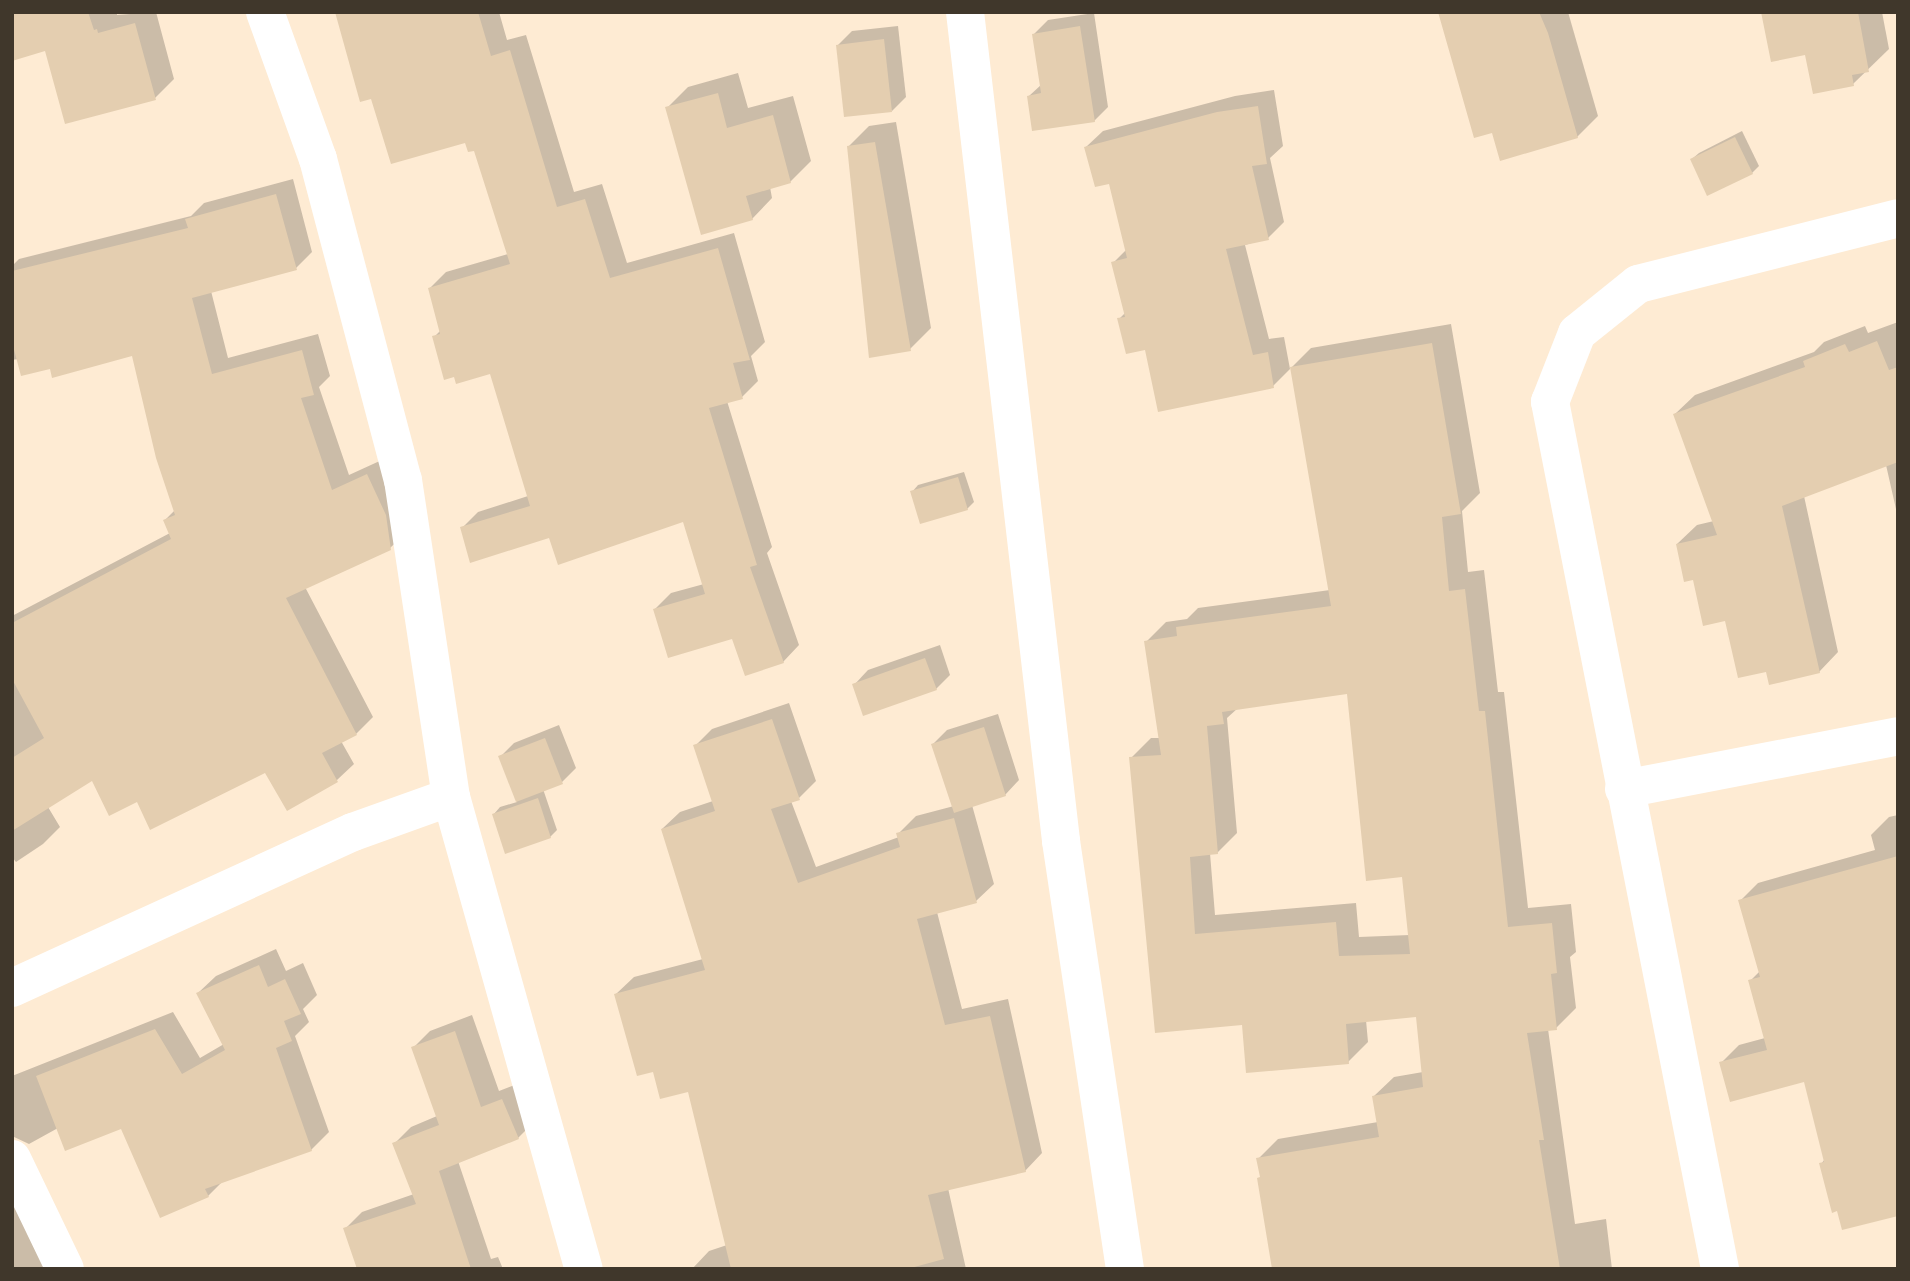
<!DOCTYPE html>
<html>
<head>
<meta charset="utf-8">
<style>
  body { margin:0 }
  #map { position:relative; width:1910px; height:1281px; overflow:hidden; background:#feebd3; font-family:"PT Sans",sans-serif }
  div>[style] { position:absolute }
  .shadow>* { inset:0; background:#0003 }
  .building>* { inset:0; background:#e4ceb0 }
  .minor>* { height:38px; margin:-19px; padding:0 19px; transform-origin:19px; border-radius:19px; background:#fff }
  span { translate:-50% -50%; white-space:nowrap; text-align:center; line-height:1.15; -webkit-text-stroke:5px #fff; paint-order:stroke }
  .frame { position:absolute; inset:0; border:14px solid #40372b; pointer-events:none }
</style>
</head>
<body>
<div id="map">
  <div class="shadow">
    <i style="clip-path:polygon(12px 12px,117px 12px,117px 15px,156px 12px,174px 79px,155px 98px,46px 49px)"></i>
    <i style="clip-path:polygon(343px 12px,499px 12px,507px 40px,526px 35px,574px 192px,602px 184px,627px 263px,734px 233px,765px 342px,751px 356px,758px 381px,742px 397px,727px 401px,772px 547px,767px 553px,799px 645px,783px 662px,733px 636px,655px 609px,671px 593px,704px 584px,684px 520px,550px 536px,462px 528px,478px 512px,528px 496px,492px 371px,434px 337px,441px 330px,430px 288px,446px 272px,508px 254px,475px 148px)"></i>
    <i style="clip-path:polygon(1440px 12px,1568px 12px,1598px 116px,1577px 137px)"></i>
    <i style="clip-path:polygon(1763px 12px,1882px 12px,1889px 49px,1853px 84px,1807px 53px)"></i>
    <i style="clip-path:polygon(1094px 13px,1108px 107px,1094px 121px,1029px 96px,1042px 84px,1034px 34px,1048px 20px)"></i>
    <i style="clip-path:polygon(898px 26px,906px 97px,892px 111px,838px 45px,852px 31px)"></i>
    <i style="clip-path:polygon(738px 73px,748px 108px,793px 96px,811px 161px,790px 182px,770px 187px,772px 198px,752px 219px,667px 108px,688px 87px)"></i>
    <i style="clip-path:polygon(evenodd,1274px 90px,1283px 146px,1270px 158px,1284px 222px,1268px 238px,1245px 245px,1269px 339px,1284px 337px,1290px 369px,1311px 348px,1451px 324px,1480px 493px,1462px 511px,1468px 572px,1484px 570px,1498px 692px,1504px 692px,1528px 908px,1571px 904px,1576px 952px,1570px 957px,1576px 1008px,1556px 1028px,1548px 1029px,1575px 1224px,1606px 1219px,1612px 1269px,1279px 1269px,1258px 1159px,1278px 1139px,1378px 1122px,1374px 1096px,1394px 1077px,1423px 1072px,1418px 1016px,1366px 1020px,1368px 1042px,1348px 1062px,1244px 1023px,1157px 1031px,1131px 758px,1151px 738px,1160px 738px,1146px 642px,1166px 622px,1187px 619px,1198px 608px,1330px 590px,1291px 368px,1273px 386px,1147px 348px,1119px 319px,1125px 313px,1113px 263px,1127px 249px,1110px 182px,1086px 147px,1103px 131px,1235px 96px,1274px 90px,1348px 692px,1404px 875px,1410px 935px,1359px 937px,1356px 903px,1215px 915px,1210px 853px,1217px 853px,1237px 833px,1227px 718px,1238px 708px,1348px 692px)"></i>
    <i style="clip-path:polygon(896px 122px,931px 328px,910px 349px,848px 147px,869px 126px)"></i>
    <i style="clip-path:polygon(1742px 131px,1759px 166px,1752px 173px,1692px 159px,1699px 153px)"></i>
    <i style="clip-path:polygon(293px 179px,312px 252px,296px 268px,211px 291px,228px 358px,318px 334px,330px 376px,319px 387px,349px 475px,384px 459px,407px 532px,390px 548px,305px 587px,373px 717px,356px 734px,341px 741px,354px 764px,337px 780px,288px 808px,266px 770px,138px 800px,92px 779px,48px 807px,60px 827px,43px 844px,16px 862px,12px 857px,12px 616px,170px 533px,165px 520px,175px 510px,133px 354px,51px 367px,18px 359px,12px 360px,12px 266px,19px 259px,191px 216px,204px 203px)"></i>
    <i style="clip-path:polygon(1898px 322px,1898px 518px,1886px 465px,1804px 496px,1838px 652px,1819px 672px,1768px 670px,1694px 578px,1677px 544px,1697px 525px,1714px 521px,1675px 414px,1695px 395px,1814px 352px,1824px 342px,1865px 326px,1868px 333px)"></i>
    <i style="clip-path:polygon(964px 472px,974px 502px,967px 509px,912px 492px,918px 485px)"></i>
    <i style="clip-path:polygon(940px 645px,950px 675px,936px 689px,854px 685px,868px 670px)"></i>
    <i style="clip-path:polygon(789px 703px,816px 781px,799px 798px,791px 801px,816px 867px,899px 837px,898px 834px,916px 816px,954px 806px,933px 744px,947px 730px,998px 714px,1019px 780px,1005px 795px,972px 805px,994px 884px,976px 901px,937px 912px,962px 1009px,1008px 999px,1042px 1153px,1025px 1171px,948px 1188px,966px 1269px,692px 1269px,709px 1251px,727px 1245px,689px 1090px,654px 1069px,616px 994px,634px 977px,703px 959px,662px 829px,680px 812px,713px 801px,695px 746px,712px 729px)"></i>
    <i style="clip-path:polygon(559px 725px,576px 768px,562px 782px,543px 789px,557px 830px,550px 837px,494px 814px,500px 807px,517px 802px,500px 757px,514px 743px)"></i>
    <i style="clip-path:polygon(1898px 815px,1898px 1214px,1821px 1164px,1825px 1159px,1805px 1080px,1721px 1063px,1739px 1045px,1765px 1038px,1750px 981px,1760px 971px,1740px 901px,1758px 883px,1875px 850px,1871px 835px,1889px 817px)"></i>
    <i style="clip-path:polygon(276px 949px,286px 971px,303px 963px,317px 995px,303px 1009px,309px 1022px,295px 1036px,329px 1132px,311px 1150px,222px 1182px,208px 1196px,122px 1126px,58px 1128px,29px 1144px,12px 1136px,12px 1076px,173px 1012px,200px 1058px,224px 1044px,198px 993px,216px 976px)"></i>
    <i style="clip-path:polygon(472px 1015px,499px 1091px,520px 1083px,535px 1121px,518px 1138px,458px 1161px,491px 1259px,498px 1257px,503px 1269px,359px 1269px,345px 1229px,362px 1212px,414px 1194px,394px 1144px,411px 1127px,437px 1116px,413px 1048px,430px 1031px)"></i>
    <i style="clip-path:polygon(12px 1188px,56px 1269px,12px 1269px)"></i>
  </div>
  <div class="building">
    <i style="clip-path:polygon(12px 12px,88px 12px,94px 30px,97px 29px,98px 33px,135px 23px,156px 100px,65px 124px,45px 51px,12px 61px)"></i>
    <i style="clip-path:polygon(335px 12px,478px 12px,491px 56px,510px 50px,557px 207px,585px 199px,610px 278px,718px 248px,750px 360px,733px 363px,743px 399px,709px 408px,757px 565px,750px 567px,784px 663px,745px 676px,732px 639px,668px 658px,653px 609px,705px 594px,683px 522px,558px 565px,549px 538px,470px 563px,460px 527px,530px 506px,490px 374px,456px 384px,454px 377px,444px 380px,432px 336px,440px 334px,428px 288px,510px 264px,474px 151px,468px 152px,465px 143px,391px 164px,371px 99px,360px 102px)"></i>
    <i style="clip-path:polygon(1438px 12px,1539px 12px,1548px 33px,1578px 138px,1500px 161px,1492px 133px,1474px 138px)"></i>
    <i style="clip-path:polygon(1761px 12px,1858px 12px,1869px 72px,1852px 75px,1854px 86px,1813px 94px,1805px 55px,1771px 62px)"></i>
    <i style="clip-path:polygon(1080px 26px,1095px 122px,1032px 131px,1027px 96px,1041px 93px,1032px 34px)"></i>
    <i style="clip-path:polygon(884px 39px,892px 112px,844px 117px,836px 45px)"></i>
    <i style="clip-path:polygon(718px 93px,727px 128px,773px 115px,791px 183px,746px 196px,753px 220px,701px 235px,665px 107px)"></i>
    <i style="clip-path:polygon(1258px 106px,1267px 164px,1252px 166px,1269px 240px,1226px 249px,1253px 355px,1268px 352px,1274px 388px,1158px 412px,1145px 350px,1126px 354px,1117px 318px,1125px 317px,1111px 262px,1127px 258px,1109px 184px,1095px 187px,1084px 147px,1217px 112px)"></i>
    <i style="clip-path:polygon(1735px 137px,1753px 174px,1707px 196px,1690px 159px)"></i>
    <i style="clip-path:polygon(875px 142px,911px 351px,869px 358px,847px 146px)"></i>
    <i style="clip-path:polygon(276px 194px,297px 270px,192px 298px,212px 374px,302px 350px,314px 395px,301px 398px,332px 490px,367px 474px,386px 515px,391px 550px,286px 598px,357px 735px,322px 753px,338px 782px,287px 811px,265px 773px,150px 830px,137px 802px,109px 816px,92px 781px,12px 831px,12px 758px,44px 738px,12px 679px,12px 623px,171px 539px,163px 520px,175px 515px,156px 458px,132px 356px,52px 378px,50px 369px,21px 376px,12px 342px,12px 271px,188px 228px,185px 219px)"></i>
    <i style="clip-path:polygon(1877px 341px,1889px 370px,1898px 367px,1898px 462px,1782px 506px,1820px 673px,1769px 685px,1766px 672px,1738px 678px,1725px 621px,1703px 626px,1693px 580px,1684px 582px,1676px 544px,1717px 535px,1673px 414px,1805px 367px,1803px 361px,1845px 344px,1849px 352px)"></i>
    <i style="clip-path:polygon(evenodd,1432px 343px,1461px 514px,1442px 517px,1449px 591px,1465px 589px,1479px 711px,1485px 711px,1508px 927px,1552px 923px,1557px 973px,1551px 974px,1557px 1030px,1527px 1033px,1544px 1140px,1539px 1140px,1560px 1269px,1272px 1269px,1257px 1178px,1260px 1177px,1256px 1158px,1379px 1137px,1372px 1096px,1423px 1087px,1416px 1017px,1346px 1024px,1349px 1064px,1246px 1073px,1242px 1025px,1155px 1033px,1129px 757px,1161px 755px,1144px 641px,1177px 636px,1176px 627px,1331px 606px,1290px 367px,1432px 343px,1347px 694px,1366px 881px,1402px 877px,1410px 954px,1339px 956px,1336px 922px,1195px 934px,1190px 857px,1218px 854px,1207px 726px,1224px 724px,1222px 712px,1347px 694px)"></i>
    <i style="clip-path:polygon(958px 477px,968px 510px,920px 524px,910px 491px)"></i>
    <i style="clip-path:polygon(925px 658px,937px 690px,863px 716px,852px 684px)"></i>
    <i style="clip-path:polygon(772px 719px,800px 800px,771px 809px,798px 883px,900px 847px,896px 833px,954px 818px,977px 903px,917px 919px,945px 1025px,990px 1016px,1026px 1172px,928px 1195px,944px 1259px,907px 1269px,731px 1269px,688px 1092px,660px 1099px,653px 1072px,637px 1076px,614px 994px,705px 970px,661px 829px,715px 811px,693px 745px)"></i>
    <i style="clip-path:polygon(984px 727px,1006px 796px,954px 813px,931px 744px)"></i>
    <i style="clip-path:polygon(545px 738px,563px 784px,516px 802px,498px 756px)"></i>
    <i style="clip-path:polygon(538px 798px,551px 838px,505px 854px,492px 814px)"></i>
    <i style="clip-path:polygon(1898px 856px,1898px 1216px,1842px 1230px,1837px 1211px,1832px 1213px,1819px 1163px,1824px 1162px,1804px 1082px,1730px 1102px,1719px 1062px,1767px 1050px,1748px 980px,1760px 977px,1738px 900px)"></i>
    <i style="clip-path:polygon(259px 965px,268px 987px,285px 979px,301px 1014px,284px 1021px,292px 1041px,276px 1048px,312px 1151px,205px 1189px,209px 1197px,160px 1218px,121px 1129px,65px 1151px,36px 1076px,155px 1029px,182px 1074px,225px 1050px,196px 993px)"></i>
    <i style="clip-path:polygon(455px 1031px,481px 1107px,502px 1099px,519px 1139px,439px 1171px,471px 1269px,357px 1269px,343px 1228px,416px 1204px,392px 1143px,439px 1125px,411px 1047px)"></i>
  </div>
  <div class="minor">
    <i style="left:265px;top:12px;width:156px;rotate:70.2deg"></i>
    <i style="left:318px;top:159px;width:332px;rotate:75.2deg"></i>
    <i style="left:403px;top:480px;width:321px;rotate:81.4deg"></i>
    <i style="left:451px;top:797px;width:490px;rotate:74.3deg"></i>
    <i style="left:965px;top:12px;width:835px;rotate:83.39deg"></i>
    <i style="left:1061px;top:841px;width:433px;rotate:81.5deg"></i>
    <i style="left:1624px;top:789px;width:279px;rotate:-10.9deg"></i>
    <i style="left:12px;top:988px;width:375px;rotate:-24.6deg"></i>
    <i style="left:353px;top:832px;width:104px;rotate:-19.7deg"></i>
    <i style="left:12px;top:1159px;width:122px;rotate:64.3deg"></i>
    <i style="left:1720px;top:1269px;width:884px;rotate:-101.09deg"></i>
    <i style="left:1550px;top:402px;width:74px;rotate:-68.6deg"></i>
    <i style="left:1577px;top:333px;width:78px;rotate:-38.8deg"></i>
    <i style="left:1638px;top:284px;width:268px;rotate:-14.2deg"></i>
  </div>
  <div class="frame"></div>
</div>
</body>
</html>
